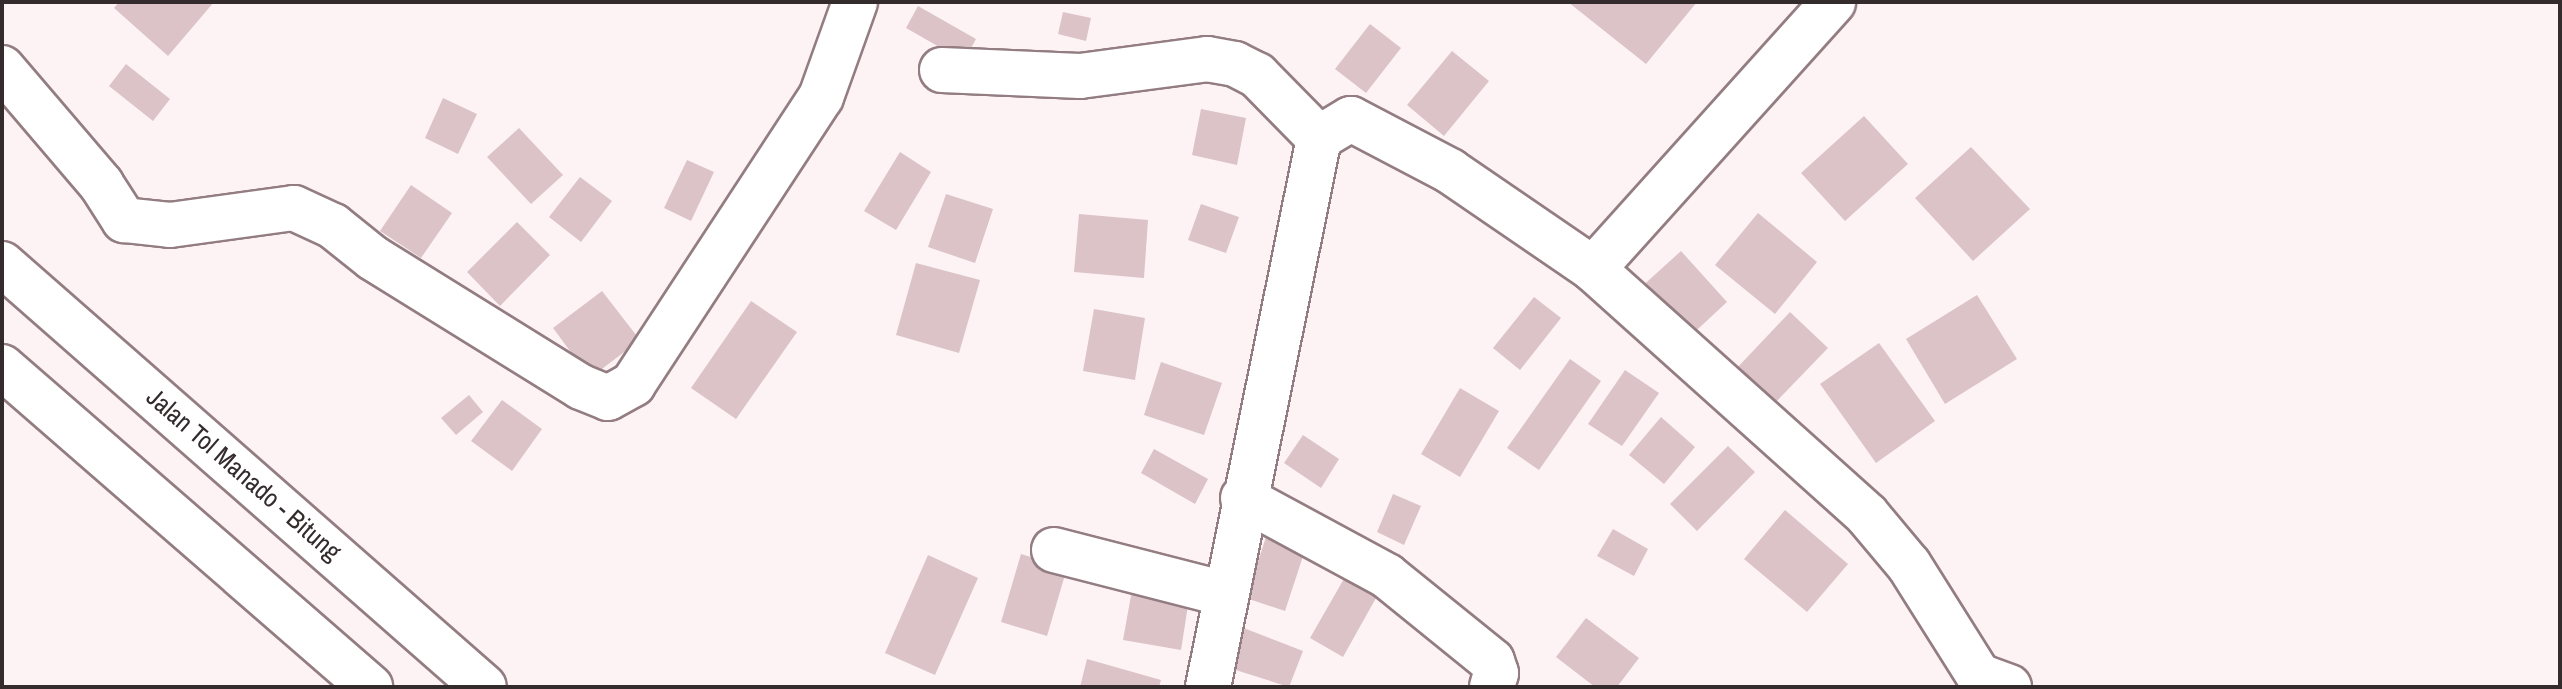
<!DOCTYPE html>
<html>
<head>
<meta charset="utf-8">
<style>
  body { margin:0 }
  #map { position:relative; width:2562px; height:689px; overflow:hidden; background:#fdf3f5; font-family:"Archivo Narrow",sans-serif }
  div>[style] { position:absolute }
  .building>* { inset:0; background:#dbc3c8 }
  .roads { filter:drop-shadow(2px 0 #937d82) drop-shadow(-2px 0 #937d82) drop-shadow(0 2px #937d82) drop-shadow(0 -2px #937d82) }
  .street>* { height:44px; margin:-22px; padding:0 22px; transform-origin:22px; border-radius:22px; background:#fff }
  .highway>* { height:44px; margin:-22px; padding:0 22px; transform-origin:22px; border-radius:22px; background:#fff }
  span { translate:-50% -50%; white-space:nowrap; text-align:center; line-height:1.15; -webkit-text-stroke:6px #fff; paint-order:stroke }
  .street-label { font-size:26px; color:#342b2d }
  .frame { position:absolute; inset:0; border:4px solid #342b2d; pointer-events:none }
</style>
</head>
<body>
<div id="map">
  <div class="building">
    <i style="clip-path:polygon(119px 2px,214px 2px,168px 56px,114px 8px)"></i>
    <i style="clip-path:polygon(1568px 2px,1697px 2px,1646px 64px)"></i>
    <i style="clip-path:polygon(918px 6px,976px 39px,964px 61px,906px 28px)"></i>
    <i style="clip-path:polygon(1063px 12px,1091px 18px,1086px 41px,1058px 34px)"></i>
    <i style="clip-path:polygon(1370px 24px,1401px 48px,1366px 93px,1335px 69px)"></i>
    <i style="clip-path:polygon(1452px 51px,1489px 81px,1444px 136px,1407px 105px)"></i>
    <i style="clip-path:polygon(126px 64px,170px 99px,153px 121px,109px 86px)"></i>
    <i style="clip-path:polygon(443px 98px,477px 114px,458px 154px,425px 138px)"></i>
    <i style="clip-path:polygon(1201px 109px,1246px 118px,1237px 165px,1192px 155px)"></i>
    <i style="clip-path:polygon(1864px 116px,1908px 164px,1845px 221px,1801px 173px)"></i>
    <i style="clip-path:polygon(519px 128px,563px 175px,531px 204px,487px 157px)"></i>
    <i style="clip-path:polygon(1971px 147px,2030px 209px,1973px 261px,1915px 198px)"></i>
    <i style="clip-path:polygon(900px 152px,931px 172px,896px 230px,864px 211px)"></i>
    <i style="clip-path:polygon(687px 160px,714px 172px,691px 221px,664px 208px)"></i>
    <i style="clip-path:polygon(580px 177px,612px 201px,581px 242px,549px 217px)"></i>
    <i style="clip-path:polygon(411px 185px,452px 213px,421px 258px,380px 231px)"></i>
    <i style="clip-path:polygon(946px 194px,993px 209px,975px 263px,928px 247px)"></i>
    <i style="clip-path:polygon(1201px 204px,1239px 217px,1226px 253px,1188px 240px)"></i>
    <i style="clip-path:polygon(1758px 213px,1817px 262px,1775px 314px,1715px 265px)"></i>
    <i style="clip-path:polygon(1079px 214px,1148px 220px,1144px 278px,1074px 272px)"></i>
    <i style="clip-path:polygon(517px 222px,550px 255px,500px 306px,467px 272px)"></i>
    <i style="clip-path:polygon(1681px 251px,1727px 302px,1685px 341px,1638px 290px)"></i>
    <i style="clip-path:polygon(916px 263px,980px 280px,959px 353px,896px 335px)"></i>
    <i style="clip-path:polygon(602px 291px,640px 340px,590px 378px,553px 328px)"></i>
    <i style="clip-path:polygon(1977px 295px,2017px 359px,1945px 404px,1906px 339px)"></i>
    <i style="clip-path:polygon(1534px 297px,1561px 318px,1520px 370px,1493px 348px)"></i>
    <i style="clip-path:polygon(751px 301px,797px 332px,736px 419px,691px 388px)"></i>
    <i style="clip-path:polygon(1094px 309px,1145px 318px,1135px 380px,1083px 371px)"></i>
    <i style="clip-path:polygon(1790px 312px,1828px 348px,1773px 405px,1736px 369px)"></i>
    <i style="clip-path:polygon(1879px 343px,1935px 421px,1876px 463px,1820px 384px)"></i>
    <i style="clip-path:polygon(1570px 359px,1601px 381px,1539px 470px,1507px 448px)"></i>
    <i style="clip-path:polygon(1161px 362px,1222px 383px,1204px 435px,1144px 415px)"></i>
    <i style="clip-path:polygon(1625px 370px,1659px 393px,1622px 446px,1588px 424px)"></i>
    <i style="clip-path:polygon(1460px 388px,1499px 411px,1460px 477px,1421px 454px)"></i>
    <i style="clip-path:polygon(469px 395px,483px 412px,456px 435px,441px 418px)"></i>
    <i style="clip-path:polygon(502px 400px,542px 429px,512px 471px,471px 441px)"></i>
    <i style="clip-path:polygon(1661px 417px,1695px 447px,1664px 484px,1629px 455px)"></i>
    <i style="clip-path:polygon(1303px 435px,1339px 459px,1321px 488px,1284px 463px)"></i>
    <i style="clip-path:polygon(1728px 446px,1755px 472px,1697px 531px,1670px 504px)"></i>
    <i style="clip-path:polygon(1154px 449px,1208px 479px,1195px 504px,1141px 473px)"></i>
    <i style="clip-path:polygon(1393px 494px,1421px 506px,1404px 545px,1377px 532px)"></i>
    <i style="clip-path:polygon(1785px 510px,1848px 564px,1807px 612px,1744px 559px)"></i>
    <i style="clip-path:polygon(1613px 529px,1648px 549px,1634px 576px,1597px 556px)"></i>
    <i style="clip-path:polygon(1267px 534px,1306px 547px,1285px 611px,1246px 598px)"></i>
    <i style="clip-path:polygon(1021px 554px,1067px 568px,1047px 636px,1001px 622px)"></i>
    <i style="clip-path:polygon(928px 555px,978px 578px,935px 675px,885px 653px)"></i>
    <i style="clip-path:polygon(1349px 570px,1381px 589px,1343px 657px,1310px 638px)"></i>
    <i style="clip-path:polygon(1132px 590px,1189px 599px,1181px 650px,1123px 640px)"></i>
    <i style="clip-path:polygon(1586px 618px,1639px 658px,1617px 687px,1595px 687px,1556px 657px)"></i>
    <i style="clip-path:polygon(1236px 625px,1303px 651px,1289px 687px,1220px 665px)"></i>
    <i style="clip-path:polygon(1087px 659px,1161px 680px,1159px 687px,1080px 687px)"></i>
  </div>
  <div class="roads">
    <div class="street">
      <i style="left:2px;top:68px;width:153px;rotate:49.5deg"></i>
      <i style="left:101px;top:184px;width:43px;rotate:57.4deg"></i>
      <i style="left:124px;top:220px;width:46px;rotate:6.2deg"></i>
      <i style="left:170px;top:225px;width:125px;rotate:-7.8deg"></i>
      <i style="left:294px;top:208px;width:43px;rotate:24.8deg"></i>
      <i style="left:333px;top:226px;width:51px;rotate:38.7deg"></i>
      <i style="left:373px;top:258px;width:245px;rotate:31.8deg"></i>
      <i style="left:581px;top:387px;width:29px;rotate:22deg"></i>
      <i style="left:608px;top:398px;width:29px;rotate:-29deg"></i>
      <i style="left:633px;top:384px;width:343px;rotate:-56.8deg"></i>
      <i style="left:821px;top:97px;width:101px;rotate:-70.3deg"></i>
      <i style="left:942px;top:70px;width:138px;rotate:2.5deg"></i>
      <i style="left:1080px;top:76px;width:128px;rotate:-7.6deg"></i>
      <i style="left:1207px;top:59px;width:28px;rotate:10deg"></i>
      <i style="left:1235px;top:64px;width:25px;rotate:27deg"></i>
      <i style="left:1257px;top:75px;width:88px;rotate:45.5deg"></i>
      <i style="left:1593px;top:269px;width:359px;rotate:-48deg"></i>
      <i style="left:1243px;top:498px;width:164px;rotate:28.4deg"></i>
      <i style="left:1387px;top:576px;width:135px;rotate:39deg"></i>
      <i style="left:1492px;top:661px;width:13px;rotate:72deg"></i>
      <i style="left:1496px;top:673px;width:15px;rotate:106deg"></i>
      <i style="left:1054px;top:550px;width:177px;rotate:14.4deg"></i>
      <i style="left:1208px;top:687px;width:560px;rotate:-78.57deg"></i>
      <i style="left:1319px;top:138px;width:37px;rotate:-31deg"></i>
      <i style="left:1351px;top:119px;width:112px;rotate:27.7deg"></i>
      <i style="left:1450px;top:171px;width:173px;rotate:34.4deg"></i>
      <i style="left:1593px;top:269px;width:368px;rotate:41.9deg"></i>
      <i style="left:1867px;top:515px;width:65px;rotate:50deg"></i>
      <i style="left:1909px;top:565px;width:131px;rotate:57.8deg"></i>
      <i style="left:1979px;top:676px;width:32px;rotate:20deg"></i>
    </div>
    <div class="highway">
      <i style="left:2px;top:264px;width:641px;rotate:41.27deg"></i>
      <i style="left:2px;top:367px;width:488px;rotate:41deg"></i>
    </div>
  </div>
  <div class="street-label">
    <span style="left:244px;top:474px;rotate:41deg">Jalan Tol Manado - Bitung</span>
  </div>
  <div class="frame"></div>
</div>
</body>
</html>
